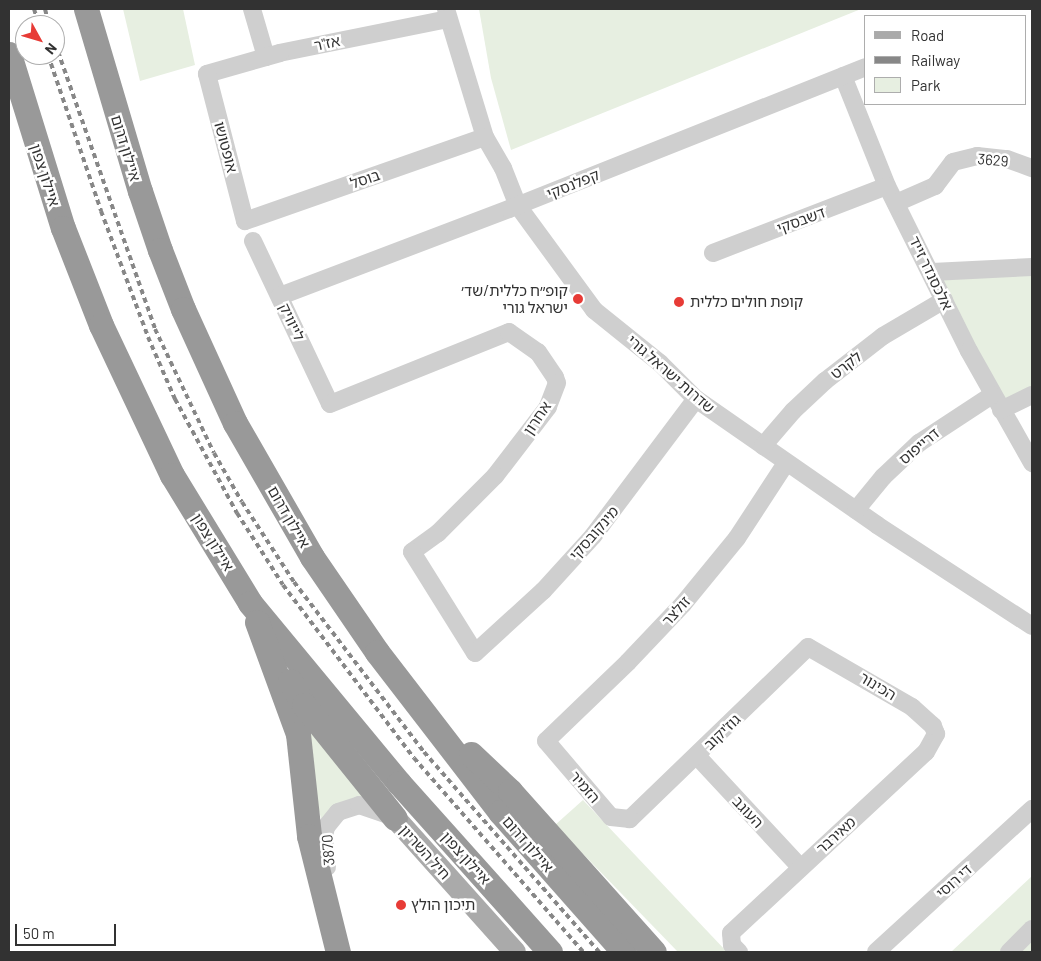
<!DOCTYPE html>
<html>
<head>
<meta charset="utf-8">
<style>
  body { margin:0 }
  #map { position:relative; width:1041px; height:961px; overflow:hidden; background:#fff; font-family:Barlow,"Noto Sans Hebrew",sans-serif }
  div>[style] { position:absolute }
  .green>* { inset:0; background:#e7efe1 }
  .minor>* { height:18px; margin:-9px; padding:0 9px; transform-origin:9px; border-radius:9px; background:#cfcfcf }
  .major>* { height:22px; margin:-11px; padding:0 11px; transform-origin:11px; border-radius:11px; background:#aaa }
  .highway>* { height:25px; margin:-12.5px; padding:0 12.5px; transform-origin:12.5px; border-radius:12.5px; background:#999 }
  .rail>* { height:4px; margin-top:-2px; transform-origin:0; background:repeating-linear-gradient(90deg,#878787 0 5px,transparent 0 9px) }
  .dots>* { width:14px; height:14px; translate:-50% -50%; box-sizing:border-box; border:2px solid #fff; border-radius:50% }
  span { translate:-50% -50%; white-space:nowrap; text-align:center; line-height:1.15; -webkit-text-stroke:5px #fff; paint-order:stroke }
  .street-label { font-size:15px; color:#323232 }
  .poi-label { font-size:15px; color:#323232 }
  .right { translate:-100% -50%; text-align:right }
  .left { translate:0 -50%; text-align:left }
  .frame { position:absolute; inset:0; border:10px solid #323232; pointer-events:none }
  .legend { position:absolute; left:864px; top:15px; width:162px; height:90px; box-sizing:border-box; background:#fff; border:1px solid #adadad; margin:0; padding:6px 9px; list-style:none; font-size:15px; color:#323232 }
  .legend li { display:flex; align-items:center; gap:10px; height:25px }
  .legend b { width:25px; border:1px solid #adadad }
  .north { position:absolute; left:15px; top:15px; width:50px; height:50px; box-sizing:border-box; background:#fff; border:1px solid #adadad; border-radius:50%; rotate:129deg; font-size:14px; font-weight:700; line-height:20px; text-align:center; color:#323232 }
  .north::after { content:''; display:block; margin:auto; width:18px; height:22px; background:#e73b36; clip-path:polygon(50% 0,100% 100%,50% 72%,0 100%) }
  .scale { position:absolute; left:15px; top:924px; width:101px; height:22px; box-sizing:border-box; border:2px solid #323232; border-top:0; padding-left:6px; font-size:15px; line-height:18px; white-space:nowrap; color:#323232; -webkit-text-stroke:4px #fff; paint-order:stroke }
</style>
</head>
<body>
<div id="map">
  <div class="green">
    <i style="clip-path:polygon(123px 9px,183px 9px,195px 65px,140px 81px)"></i>
    <i style="clip-path:polygon(479px 9px,861px 9px,511px 150px,491px 78px)"></i>
    <i style="clip-path:polygon(1032px 273px,1032px 391px,1003px 407px,937px 278px)"></i>
    <i style="clip-path:polygon(310px 729px,373px 800px,322px 822px,312px 785px)"></i>
    <i style="clip-path:polygon(583px 800px,727px 952px,678px 952px,555px 825px)"></i>
    <i style="clip-path:polygon(1032px 876px,1032px 952px,951px 952px)"></i>
  </div>
  <div class="minor">
    <i style="left:252px;top:9px;width:50px;rotate:73.7deg"></i>
    <i style="left:446px;top:9px;width:134px;rotate:73.1deg"></i>
    <i style="left:485px;top:137px;width:36px;rotate:60deg"></i>
    <i style="left:503px;top:168px;width:41px;rotate:68.5deg"></i>
    <i style="left:518px;top:206px;width:129px;rotate:53.8deg"></i>
    <i style="left:594px;top:310px;width:85px;rotate:38.8deg"></i>
    <i style="left:660px;top:363px;width:51px;rotate:45deg"></i>
    <i style="left:696px;top:399px;width:221px;rotate:34.8deg"></i>
    <i style="left:877px;top:525px;width:185px;rotate:33.1deg"></i>
    <i style="left:448px;top:19px;width:171px;rotate:168.6deg"></i>
    <i style="left:280px;top:53px;width:76px;rotate:164deg"></i>
    <i style="left:207px;top:74px;width:152px;rotate:75.5deg"></i>
    <i style="left:245px;top:221px;width:254px;rotate:-19.3deg"></i>
    <i style="left:843px;top:76px;width:118px;rotate:68.2deg"></i>
    <i style="left:887px;top:186px;width:184px;rotate:63.6deg"></i>
    <i style="left:969px;top:351px;width:129px;rotate:60.6deg"></i>
    <i style="left:896px;top:203px;width:43px;rotate:-23.6deg"></i>
    <i style="left:935px;top:186px;width:30px;rotate:-53deg"></i>
    <i style="left:953px;top:162px;width:25px;rotate:-14deg"></i>
    <i style="left:977px;top:156px;width:30px;rotate:6deg"></i>
    <i style="left:1007px;top:159px;width:27px;rotate:20deg"></i>
    <i style="left:253px;top:241px;width:180px;rotate:64.7deg"></i>
    <i style="left:330px;top:404px;width:193px;rotate:-21.9deg"></i>
    <i style="left:509px;top:332px;width:35px;rotate:35deg"></i>
    <i style="left:538px;top:352px;width:30px;rotate:56deg"></i>
    <i style="left:555px;top:377px;width:6px;rotate:72deg"></i>
    <i style="left:557px;top:383px;width:26px;rotate:111deg"></i>
    <i style="left:548px;top:407px;width:87px;rotate:127.5deg"></i>
    <i style="left:495px;top:476px;width:81px;rotate:135deg"></i>
    <i style="left:438px;top:533px;width:32px;rotate:144deg"></i>
    <i style="left:412px;top:552px;width:119px;rotate:58deg"></i>
    <i style="left:475px;top:653px;width:92px;rotate:-42.4deg"></i>
    <i style="left:543px;top:591px;width:74px;rotate:-47.7deg"></i>
    <i style="left:593px;top:536px;width:171px;rotate:-53.1deg"></i>
    <i style="left:713px;top:253px;width:186px;rotate:-21.1deg"></i>
    <i style="left:932px;top:272px;width:100px;rotate:-2.9deg"></i>
    <i style="left:280px;top:296px;width:245px;rotate:-20.8deg"></i>
    <i style="left:509px;top:209px;width:383px;rotate:-21.7deg"></i>
    <i style="left:1001px;top:410px;width:34px;rotate:-26deg"></i>
    <i style="left:763px;top:446px;width:46px;rotate:-49.4deg"></i>
    <i style="left:793px;top:411px;width:44px;rotate:-43.2deg"></i>
    <i style="left:825px;top:381px;width:73px;rotate:-37.8deg"></i>
    <i style="left:883px;top:336px;width:71px;rotate:-30.5deg"></i>
    <i style="left:856px;top:510px;width:43px;rotate:-50.7deg"></i>
    <i style="left:883px;top:477px;width:50px;rotate:-43.4deg"></i>
    <i style="left:919px;top:443px;width:87px;rotate:-33.3deg"></i>
    <i style="left:697px;top:756px;width:151px;rotate:47.1deg"></i>
    <i style="left:327px;top:867px;width:30px;rotate:-96deg"></i>
    <i style="left:324px;top:837px;width:10px;rotate:-79deg"></i>
    <i style="left:326px;top:827px;width:19px;rotate:-51deg"></i>
    <i style="left:338px;top:812px;width:22px;rotate:-18deg"></i>
    <i style="left:359px;top:805px;width:34px;rotate:19deg"></i>
    <i style="left:739px;top:952px;width:10px;rotate:-135deg"></i>
    <i style="left:732px;top:945px;width:12px;rotate:-95deg"></i>
    <i style="left:731px;top:933px;width:266px;rotate:-42.9deg"></i>
    <i style="left:926px;top:752px;width:21px;rotate:-61deg"></i>
    <i style="left:936px;top:734px;width:9px;rotate:-111deg"></i>
    <i style="left:933px;top:726px;width:28px;rotate:-138deg"></i>
    <i style="left:912px;top:707px;width:120px;rotate:-150deg"></i>
    <i style="left:808px;top:647px;width:248px;rotate:136deg"></i>
    <i style="left:630px;top:819px;width:19px;rotate:-174deg"></i>
    <i style="left:611px;top:817px;width:100px;rotate:-130.5deg"></i>
    <i style="left:546px;top:741px;width:114px;rotate:-43.9deg"></i>
    <i style="left:628px;top:662px;width:80px;rotate:-46.5deg"></i>
    <i style="left:683px;top:604px;width:85px;rotate:-50.7deg"></i>
    <i style="left:737px;top:538px;width:90px;rotate:-56.8deg"></i>
    <i style="left:876px;top:952px;width:212px;rotate:-42.5deg"></i>
    <i style="left:1009px;top:952px;width:33px;rotate:-45deg"></i>
  </div>
  <div class="major">
    <i style="left:395px;top:818px;width:180px;rotate:48.2deg"></i>
  </div>
  <div class="highway">
    <i style="left:86px;top:9px;width:190px;rotate:73.5deg"></i>
    <i style="left:140px;top:191px;width:62px;rotate:71.3deg"></i>
    <i style="left:160px;top:250px;width:63px;rotate:68.7deg"></i>
    <i style="left:183px;top:309px;width:125px;rotate:65.5deg"></i>
    <i style="left:235px;top:423px;width:155px;rotate:60.1deg"></i>
    <i style="left:312px;top:557px;width:115px;rotate:55.6deg"></i>
    <i style="left:377px;top:652px;width:202px;rotate:52.4deg"></i>
    <i style="left:500px;top:812px;width:187px;rotate:48.5deg"></i>
    <i style="left:9px;top:54px;width:182px;rotate:72.8deg"></i>
    <i style="left:63px;top:228px;width:104px;rotate:68.6deg"></i>
    <i style="left:101px;top:325px;width:166px;rotate:64.7deg"></i>
    <i style="left:172px;top:475px;width:150px;rotate:58.6deg"></i>
    <i style="left:250px;top:603px;width:234px;rotate:50.4deg"></i>
    <i style="left:399px;top:783px;width:227px;rotate:48.2deg"></i>
    <i style="left:257px;top:622px;width:119px;rotate:69.9deg"></i>
    <i style="left:298px;top:734px;width:103px;rotate:83.8deg"></i>
    <i style="left:309px;top:836px;width:120px;rotate:76deg"></i>
    <i style="left:290px;top:681px;width:28px;rotate:60deg"></i>
    <i style="left:304px;top:705px;width:145px;rotate:51.2deg"></i>
    <i style="left:471px;top:754px;width:54px;rotate:43.5deg"></i>
    <i style="left:510px;top:791px;width:216px;rotate:48.2deg"></i>
  </div>
  <div class="rail">
    <i style="left:34px;top:9px;width:17px;rotate:73deg"></i>
    <i style="left:45px;top:9px;width:16px;rotate:76deg"></i>
    <i style="left:55px;top:43px;width:303px;rotate:70.7deg"></i>
    <i style="left:155px;top:329px;width:137px;rotate:64.6deg"></i>
    <i style="left:214px;top:453px;width:56px;rotate:60.3deg"></i>
    <i style="left:242px;top:502px;width:95px;rotate:57deg"></i>
    <i style="left:294px;top:582px;width:214px;rotate:52.6deg"></i>
    <i style="left:424px;top:752px;width:266px;rotate:48.8deg"></i>
    <i style="left:48px;top:55px;width:165px;rotate:71.2deg"></i>
    <i style="left:101px;top:211px;width:134px;rotate:69.5deg"></i>
    <i style="left:148px;top:337px;width:68px;rotate:66.5deg"></i>
    <i style="left:175px;top:399px;width:130px;rotate:61.5deg"></i>
    <i style="left:237px;top:513px;width:85px;rotate:57.4deg"></i>
    <i style="left:283px;top:585px;width:217px;rotate:52.9deg"></i>
    <i style="left:414px;top:758px;width:257px;rotate:48.9deg"></i>
  </div>
  <div class="dots">
    <i style="left:578px;top:299px;background:#e73b36"></i>
    <i style="left:679px;top:302px;background:#e73b36"></i>
    <i style="left:401px;top:905px;background:#e73b36"></i>
  </div>
  <div class="street-label">
    <span style="left:327px;top:43px;rotate:-12deg">אז"ר</span>
    <span style="left:226px;top:147px;rotate:75deg">אופטושו</span>
    <span style="left:126px;top:148px;rotate:73deg">איילון דרום</span>
    <span style="left:993px;top:160px;rotate:5deg">3629</span>
    <span style="left:45px;top:175px;rotate:72deg">איילון צפון</span>
    <span style="left:365px;top:179px;rotate:-19deg">בוסל</span>
    <span style="left:573px;top:184px;rotate:-22deg">קפלנסקי</span>
    <span style="left:801px;top:220px;rotate:-20deg">דשבסקי</span>
    <span style="left:931px;top:273px;rotate:64deg">אלכסנדר זייד</span>
    <span style="left:292px;top:322px;rotate:65deg">לייוויק</span>
    <span style="left:846px;top:365px;rotate:-38deg">לקרט</span>
    <span style="left:671px;top:374px;rotate:41deg">שדרות ישראל גורי</span>
    <span style="left:537px;top:418px;rotate:-56deg">אחרון</span>
    <span style="left:919px;top:446px;rotate:-40deg">דרייפוס</span>
    <span style="left:289px;top:517px;rotate:60deg">איילון דרום</span>
    <span style="left:594px;top:533px;rotate:-49deg">מינקובסקי</span>
    <span style="left:213px;top:542px;rotate:58deg">איילון צפון</span>
    <span style="left:676px;top:611px;rotate:-48deg">זולצר</span>
    <span style="left:878px;top:686px;rotate:31deg">הכינור</span>
    <span style="left:722px;top:732px;rotate:-44deg">גוז'יקוב</span>
    <span style="left:585px;top:787px;rotate:49deg">הזמיר</span>
    <span style="left:748px;top:812px;rotate:47deg">העוגב</span>
    <span style="left:836px;top:835px;rotate:-42deg">מאירבר</span>
    <span style="left:528px;top:844px;rotate:49deg">איילון דרום</span>
    <span style="left:328px;top:850px;rotate:-94deg">3870</span>
    <span style="left:425px;top:852px;rotate:48deg">חיל השריון</span>
    <span style="left:466px;top:858px;rotate:48deg">איילון צפון</span>
    <span style="left:954px;top:881px;rotate:-42deg">די רוסי</span>
  </div>
  <div class="poi-label">
    <span class="right" style="left:568px;top:299px">קופ״ח כללית/שד׳<br>ישראל גורי</span>
    <span class="left" style="left:690px;top:302px">קופת חולים כללית</span>
    <span class="left" style="left:411px;top:905px">תיכון הולץ</span>
  </div>
  <div class="frame"></div>
  <ul class="legend">
  <li><b style="height:6px;background:#aaa"></b>Road</li>
  <li><b style="height:6px;background:#878787"></b>Railway</li>
  <li><b style="height:14px;background:#e7efe1"></b>Park</li>
  </ul>
  <div class="north">N</div>
  <div class="scale">50 m</div>
</div>
</body>
</html>
